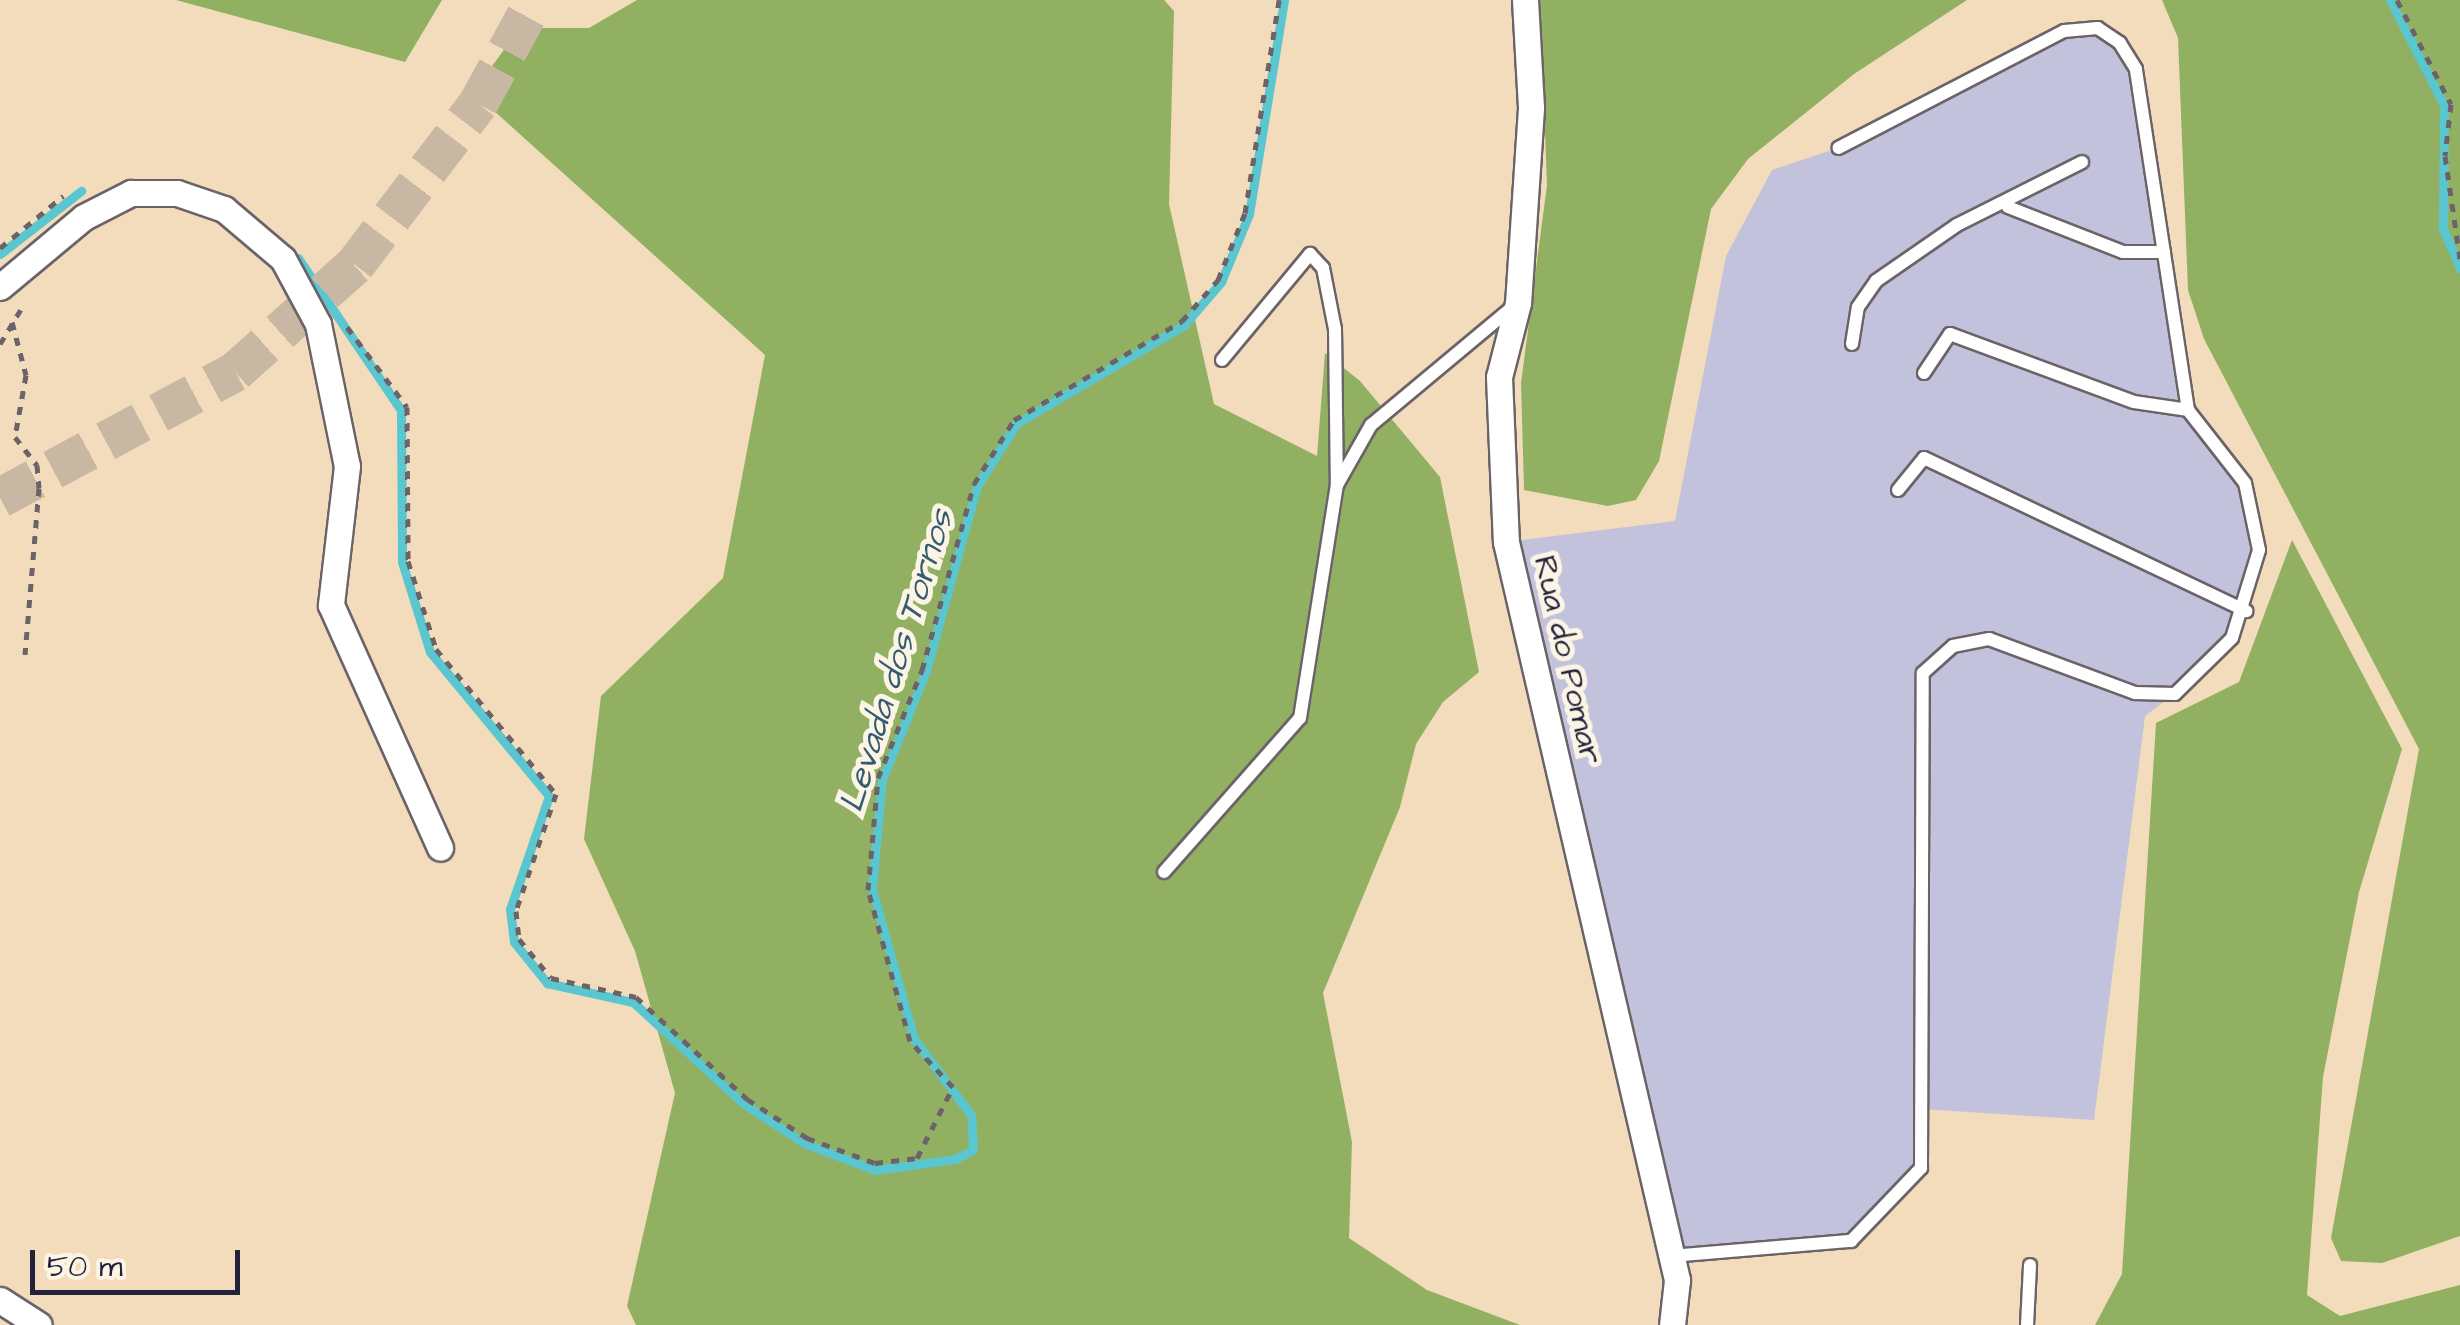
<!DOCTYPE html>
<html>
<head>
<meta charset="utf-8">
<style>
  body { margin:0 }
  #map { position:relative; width:2460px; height:1325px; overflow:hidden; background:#f2dcbc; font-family:"Architects Daughter",sans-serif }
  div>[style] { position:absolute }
  .industrial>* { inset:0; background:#c2c2dc }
  .forest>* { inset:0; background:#92b062 }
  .stream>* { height:9px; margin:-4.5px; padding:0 4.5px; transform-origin:4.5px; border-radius:4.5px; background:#59c6d0 }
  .primary-tunnel>* { height:40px; margin-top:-20px; transform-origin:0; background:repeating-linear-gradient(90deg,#c8b7a2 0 40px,transparent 0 60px) }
  .path>* { height:5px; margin-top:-2.5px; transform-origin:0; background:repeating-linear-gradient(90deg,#6b6368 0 8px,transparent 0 16px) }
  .roads { filter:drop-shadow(2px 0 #6b6368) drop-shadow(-2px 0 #6b6368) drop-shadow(0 2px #6b6368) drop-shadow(0 -2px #6b6368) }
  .service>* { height:12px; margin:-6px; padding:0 6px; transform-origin:6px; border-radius:6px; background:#fff }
  .minor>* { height:25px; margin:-12.5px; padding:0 12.5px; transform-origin:12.5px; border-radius:12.5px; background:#fff }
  span { translate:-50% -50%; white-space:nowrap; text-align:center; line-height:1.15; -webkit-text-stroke:10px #fcf5e5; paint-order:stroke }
  .street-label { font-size:32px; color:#22223b }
  .water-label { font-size:35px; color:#355b6f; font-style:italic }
  .scale { position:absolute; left:30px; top:1250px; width:210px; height:45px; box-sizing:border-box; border:5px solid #22223b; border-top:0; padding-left:12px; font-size:30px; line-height:35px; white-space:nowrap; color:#22223b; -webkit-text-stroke:8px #fcf5e5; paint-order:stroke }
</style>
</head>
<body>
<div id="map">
  <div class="industrial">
    <i style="clip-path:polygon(2098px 28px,2136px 69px,2188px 410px,2245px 483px,2259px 550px,2222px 658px,2145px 716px,2094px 1120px,1922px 1109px,1921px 1168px,1851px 1241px,1671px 1256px,1506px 542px,1675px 521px,1726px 256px,1772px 170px,1838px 148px,2064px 31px)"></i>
  </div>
  <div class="forest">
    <i style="clip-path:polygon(176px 0,442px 0,405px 62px)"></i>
    <i style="clip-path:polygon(637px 0,1164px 0,1174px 11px,1169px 204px,1214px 404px,1317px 456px,1325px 353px,1360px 381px,1440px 477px,1479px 672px,1443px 702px,1416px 744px,1400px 807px,1323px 993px,1352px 1142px,1349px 1238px,1427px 1290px,1520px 1325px,636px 1325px,627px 1306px,675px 1093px,635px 951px,584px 839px,601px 696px,723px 578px,765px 355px,473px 92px,520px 28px,589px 28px)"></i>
    <i style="clip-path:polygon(1540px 0,1967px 0,1854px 74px,1748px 159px,1711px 209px,1659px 461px,1636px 500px,1608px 506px,1524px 490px,1521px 383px,1547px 185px)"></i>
    <i style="clip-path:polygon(2162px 0,2460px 0,2460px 1236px,2382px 1263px,2341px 1261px,2331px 1238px,2419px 749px,2204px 339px,2188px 290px,2178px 38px)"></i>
    <i style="clip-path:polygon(2292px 540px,2402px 749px,2359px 892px,2323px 1077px,2307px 1295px,2340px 1316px,2460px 1285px,2460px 1325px,2095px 1325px,2122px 1274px,2156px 723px,2239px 682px)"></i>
  </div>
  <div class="stream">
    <i style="left:2390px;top:0;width:118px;rotate:62.8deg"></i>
    <i style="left:2444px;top:105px;width:124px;rotate:90.5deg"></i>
    <i style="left:2443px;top:229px;width:43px;rotate:66.4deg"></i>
    <i style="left:0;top:254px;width:103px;rotate:-37.9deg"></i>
    <i style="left:298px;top:258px;width:184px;rotate:55.9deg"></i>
    <i style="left:401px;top:410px;width:152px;rotate:89.6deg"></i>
    <i style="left:402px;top:562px;width:94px;rotate:72.7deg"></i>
    <i style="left:430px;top:652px;width:187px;rotate:50.4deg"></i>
    <i style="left:549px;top:796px;width:120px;rotate:109deg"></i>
    <i style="left:510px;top:909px;width:33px;rotate:83deg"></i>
    <i style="left:514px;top:942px;width:53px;rotate:51.2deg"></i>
    <i style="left:547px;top:983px;width:88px;rotate:12.5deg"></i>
    <i style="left:633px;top:1002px;width:151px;rotate:42.6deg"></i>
    <i style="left:744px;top:1104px;width:72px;rotate:33deg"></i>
    <i style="left:804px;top:1143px;width:76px;rotate:20.8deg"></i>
    <i style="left:875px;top:1170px;width:81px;rotate:-7.8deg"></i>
    <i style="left:955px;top:1159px;width:20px;rotate:-27deg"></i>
    <i style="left:973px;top:1150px;width:35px;rotate:-93deg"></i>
    <i style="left:971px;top:1115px;width:95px;rotate:-126.9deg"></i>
    <i style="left:914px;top:1039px;width:156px;rotate:-105.6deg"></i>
    <i style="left:872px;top:889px;width:109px;rotate:-84.8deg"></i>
    <i style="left:882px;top:780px;width:118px;rotate:-68deg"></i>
    <i style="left:926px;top:671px;width:192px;rotate:-74.6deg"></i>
    <i style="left:977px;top:486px;width:75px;rotate:-57.6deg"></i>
    <i style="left:1017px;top:423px;width:194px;rotate:-30.4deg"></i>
    <i style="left:1184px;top:325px;width:57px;rotate:-49.3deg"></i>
    <i style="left:1221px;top:282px;width:74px;rotate:-67.6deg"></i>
    <i style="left:1249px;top:214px;width:217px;rotate:-80.7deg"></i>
  </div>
  <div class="primary-tunnel">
    <i style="left:0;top:498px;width:267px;rotate:-28.2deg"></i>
    <i style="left:235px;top:372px;width:161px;rotate:-41.7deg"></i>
    <i style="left:355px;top:265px;width:203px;rotate:-52.6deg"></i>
    <i style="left:478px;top:104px;width:119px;rotate:-61.3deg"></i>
  </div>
  <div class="path">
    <i style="left:2397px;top:0;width:117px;rotate:62.6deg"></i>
    <i style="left:2451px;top:104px;width:52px;rotate:96.6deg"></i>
    <i style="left:2445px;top:156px;width:104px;rotate:81.7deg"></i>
    <i style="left:0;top:248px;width:82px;rotate:-39.5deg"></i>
    <i style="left:12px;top:322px;width:55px;rotate:75.2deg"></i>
    <i style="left:26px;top:375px;width:63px;rotate:100.1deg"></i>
    <i style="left:15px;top:437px;width:36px;rotate:52deg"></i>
    <i style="left:37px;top:465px;width:23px;rotate:85deg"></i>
    <i style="left:39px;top:488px;width:167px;rotate:94.8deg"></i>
    <i style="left:347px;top:327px;width:100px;rotate:53.1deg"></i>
    <i style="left:407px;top:407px;width:154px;rotate:89.6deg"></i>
    <i style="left:408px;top:561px;width:92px;rotate:72.3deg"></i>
    <i style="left:436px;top:649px;width:188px;rotate:50.4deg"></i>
    <i style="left:556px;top:794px;width:124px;rotate:108.9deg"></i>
    <i style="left:516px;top:911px;width:28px;rotate:84deg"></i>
    <i style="left:519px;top:939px;width:50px;rotate:50.6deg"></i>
    <i style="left:551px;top:978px;width:87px;rotate:12.6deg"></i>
    <i style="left:636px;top:997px;width:151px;rotate:42.6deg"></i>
    <i style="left:747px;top:1099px;width:72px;rotate:33deg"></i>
    <i style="left:807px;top:1138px;width:72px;rotate:20.2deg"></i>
    <i style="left:875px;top:1163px;width:42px;rotate:-6.8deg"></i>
    <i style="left:917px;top:1158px;width:80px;rotate:-63.1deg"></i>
    <i style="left:953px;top:1087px;width:63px;rotate:-133.1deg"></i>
    <i style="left:910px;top:1041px;width:157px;rotate:-105.5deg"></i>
    <i style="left:868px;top:890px;width:112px;rotate:-84.9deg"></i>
    <i style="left:878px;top:778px;width:117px;rotate:-67.8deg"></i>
    <i style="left:922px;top:670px;width:193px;rotate:-74.4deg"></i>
    <i style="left:974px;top:484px;width:75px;rotate:-58deg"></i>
    <i style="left:1014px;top:420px;width:195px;rotate:-30.5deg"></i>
    <i style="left:1182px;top:321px;width:55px;rotate:-48.7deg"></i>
    <i style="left:1218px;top:280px;width:72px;rotate:-68.1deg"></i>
    <i style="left:1245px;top:213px;width:216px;rotate:-80.9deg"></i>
    <i style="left:0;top:344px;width:47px;rotate:-59deg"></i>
  </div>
  <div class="roads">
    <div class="service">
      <i style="left:2008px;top:207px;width:123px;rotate:21.4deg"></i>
      <i style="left:2123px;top:252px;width:41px"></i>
      <i style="left:1852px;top:344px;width:37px;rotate:-81deg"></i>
      <i style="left:1858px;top:307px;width:32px;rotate:-55deg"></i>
      <i style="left:1876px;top:281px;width:98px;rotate:-34.7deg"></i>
      <i style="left:1957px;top:225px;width:140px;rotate:-26.7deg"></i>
      <i style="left:1222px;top:360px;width:138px;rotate:-50.3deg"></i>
      <i style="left:1310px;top:254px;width:19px;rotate:47deg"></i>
      <i style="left:1323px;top:268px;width:62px;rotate:78.9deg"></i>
      <i style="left:1335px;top:329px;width:154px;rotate:89.3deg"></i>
      <i style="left:1924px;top:373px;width:47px;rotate:-56.3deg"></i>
      <i style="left:1950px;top:334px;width:196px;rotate:20.3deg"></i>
      <i style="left:2134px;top:402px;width:55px;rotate:8.4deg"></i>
      <i style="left:1898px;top:490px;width:41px;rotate:-50.9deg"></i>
      <i style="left:1924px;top:458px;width:357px;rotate:25.4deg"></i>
      <i style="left:1164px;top:872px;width:205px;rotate:-48.6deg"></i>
      <i style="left:1300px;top:718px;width:236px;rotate:-81deg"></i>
      <i style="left:1337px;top:485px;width:69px;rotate:-60.5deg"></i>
      <i style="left:1371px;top:425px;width:189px;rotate:-39.8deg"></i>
      <i style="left:1671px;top:1256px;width:181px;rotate:-4.8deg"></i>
      <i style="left:1851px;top:1241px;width:101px;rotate:-46.2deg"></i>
      <i style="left:1921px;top:1168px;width:495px;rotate:-89.8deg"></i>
      <i style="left:1923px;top:673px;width:40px;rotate:-42deg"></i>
      <i style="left:1953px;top:646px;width:37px;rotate:-11deg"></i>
      <i style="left:1989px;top:639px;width:156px;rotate:20.3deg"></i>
      <i style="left:2135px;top:693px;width:40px;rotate:1.4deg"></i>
      <i style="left:2175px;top:694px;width:80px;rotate:-44.5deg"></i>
      <i style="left:2232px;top:638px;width:92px;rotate:-72.9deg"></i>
      <i style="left:2259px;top:550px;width:68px;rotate:-101.8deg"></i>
      <i style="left:2245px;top:483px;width:93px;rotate:-128deg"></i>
      <i style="left:2188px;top:410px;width:345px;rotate:-98.7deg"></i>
      <i style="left:2136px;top:69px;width:31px;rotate:-122deg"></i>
      <i style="left:2120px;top:43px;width:27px;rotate:-146deg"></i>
      <i style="left:2098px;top:28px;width:34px;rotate:175deg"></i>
      <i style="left:2064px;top:31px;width:254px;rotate:152.6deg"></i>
      <i style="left:2027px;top:1325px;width:60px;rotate:-87.1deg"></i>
    </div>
    <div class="minor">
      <i style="left:1525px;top:0;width:108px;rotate:86.8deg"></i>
      <i style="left:1531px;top:108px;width:195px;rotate:93.8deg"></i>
      <i style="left:1518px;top:303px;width:76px;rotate:104.4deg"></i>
      <i style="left:1499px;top:377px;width:165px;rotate:87.6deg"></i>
      <i style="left:1506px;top:542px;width:758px;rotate:76.95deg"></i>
      <i style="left:1677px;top:1280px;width:45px;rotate:96.3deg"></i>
      <i style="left:0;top:287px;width:109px;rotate:-39.8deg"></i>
      <i style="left:84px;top:217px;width:53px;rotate:-27.1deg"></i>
      <i style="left:131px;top:193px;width:46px"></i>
      <i style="left:177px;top:193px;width:50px;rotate:18.8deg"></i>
      <i style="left:224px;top:209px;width:77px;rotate:40.3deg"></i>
      <i style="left:283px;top:259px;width:74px;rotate:61.7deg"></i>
      <i style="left:318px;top:324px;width:145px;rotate:78.5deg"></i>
      <i style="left:347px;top:466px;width:140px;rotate:96.6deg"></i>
      <i style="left:331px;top:605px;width:266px;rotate:65.8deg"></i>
      <i style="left:0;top:1300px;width:46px;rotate:32.7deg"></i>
    </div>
  </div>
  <div class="street-label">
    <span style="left:1567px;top:660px;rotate:77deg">Rua do Pomar</span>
  </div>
  <div class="water-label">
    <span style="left:897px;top:661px;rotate:-73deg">Levada dos Tornos</span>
  </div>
  <div class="scale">50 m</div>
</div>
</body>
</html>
